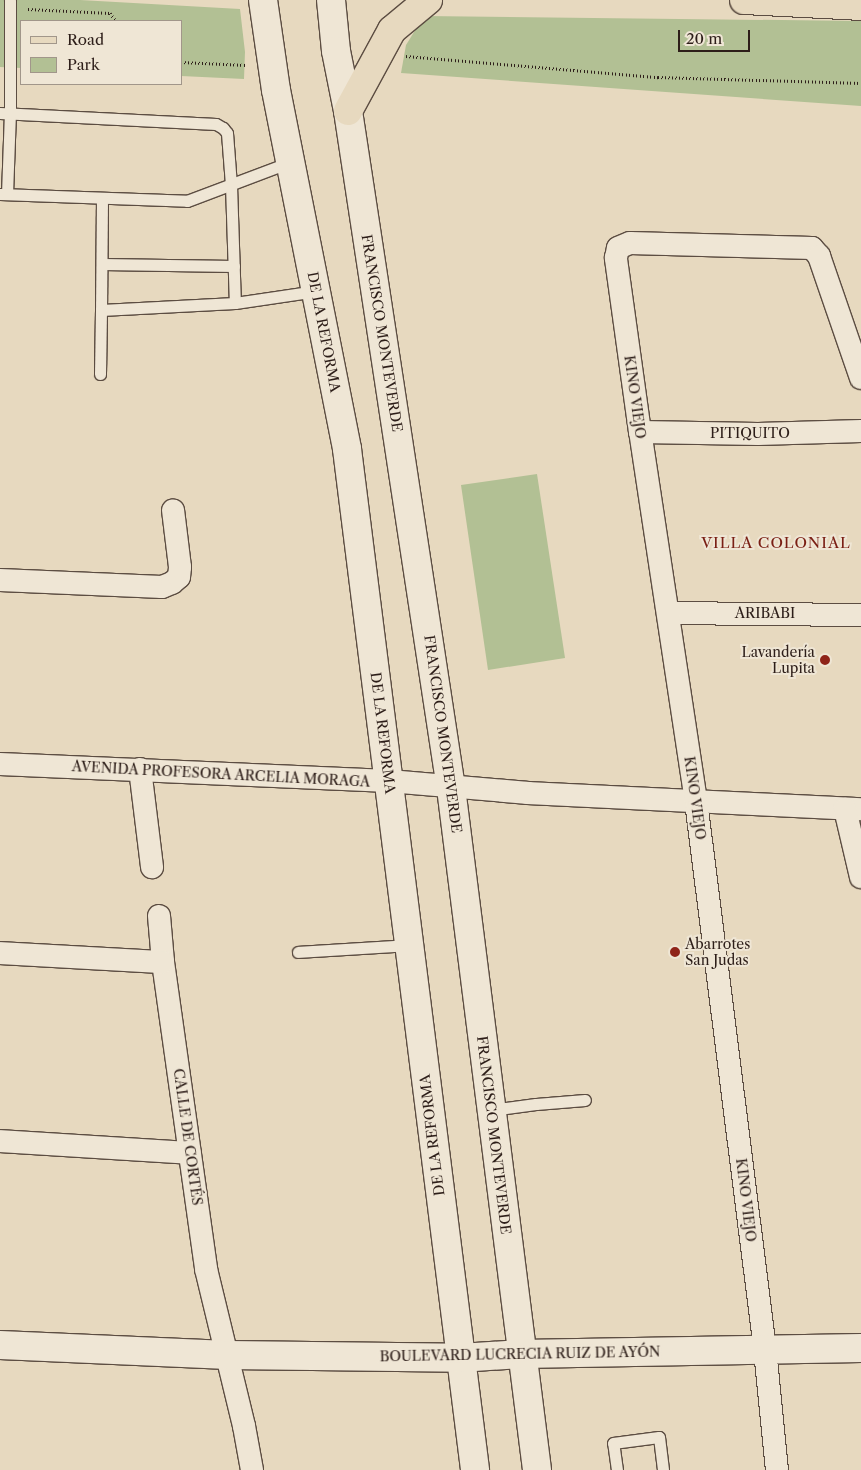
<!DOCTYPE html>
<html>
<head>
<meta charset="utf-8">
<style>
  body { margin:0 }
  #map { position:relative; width:861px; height:1470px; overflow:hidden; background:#e7d9bf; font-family:"Libre Caslon Text",serif }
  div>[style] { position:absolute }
  .green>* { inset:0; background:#b2c094 }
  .path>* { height:3px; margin-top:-1.5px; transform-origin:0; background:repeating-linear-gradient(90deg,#2d1e19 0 1px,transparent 0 3.5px) }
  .roads { filter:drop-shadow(1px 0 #5c4d42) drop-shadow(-1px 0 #5c4d42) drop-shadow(0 1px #5c4d42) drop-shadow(0 -1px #5c4d42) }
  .service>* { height:11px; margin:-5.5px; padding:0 5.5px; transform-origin:5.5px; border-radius:5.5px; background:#efe6d5 }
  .minor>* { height:22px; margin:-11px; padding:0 11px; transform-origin:11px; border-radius:11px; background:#efe6d5 }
  .tertiary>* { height:28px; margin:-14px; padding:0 14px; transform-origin:14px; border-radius:14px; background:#efe6d5 }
  .primary>* { height:28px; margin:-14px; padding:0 14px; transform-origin:14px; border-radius:14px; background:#e7d9bf }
  .dots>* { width:14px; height:14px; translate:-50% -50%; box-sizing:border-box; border:2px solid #efe6d5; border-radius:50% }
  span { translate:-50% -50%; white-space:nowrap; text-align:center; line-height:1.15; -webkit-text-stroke:4px #efe6d5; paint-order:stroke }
  .street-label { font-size:14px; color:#2d1e19 }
  .poi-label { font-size:14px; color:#2d1e19 }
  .right { translate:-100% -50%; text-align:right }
  .left { translate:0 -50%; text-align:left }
  .neighbourhood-label { font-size:15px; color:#7a1f14; letter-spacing:1px }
  .legend { position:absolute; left:20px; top:20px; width:162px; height:65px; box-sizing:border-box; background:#efe6d5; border:1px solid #a1968a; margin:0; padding:6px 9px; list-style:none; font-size:15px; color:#2d1e19 }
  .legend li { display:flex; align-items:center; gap:10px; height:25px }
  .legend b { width:25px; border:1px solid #a1968a }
  .scale { position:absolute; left:678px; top:30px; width:72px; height:22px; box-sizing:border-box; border:2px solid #2d1e19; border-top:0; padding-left:6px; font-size:15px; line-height:18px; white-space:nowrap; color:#2d1e19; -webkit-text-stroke:4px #efe6d5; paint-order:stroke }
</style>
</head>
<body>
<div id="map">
  <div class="green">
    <i style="clip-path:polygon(0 0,80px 0,240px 9px,245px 52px,244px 79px,181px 76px,181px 21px,21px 21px,21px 68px,0 67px)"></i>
    <i style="clip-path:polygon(424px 16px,861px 21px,861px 106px,401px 73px,406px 45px)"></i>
    <i style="clip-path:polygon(537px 474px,565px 658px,488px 670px,461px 485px)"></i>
  </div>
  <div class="path">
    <i style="left:28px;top:9px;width:82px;rotate:2.8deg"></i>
    <i style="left:110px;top:13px;width:10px;rotate:53deg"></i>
    <i style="left:406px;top:56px;width:253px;rotate:4.8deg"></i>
    <i style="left:658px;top:77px;width:203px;rotate:1.7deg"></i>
    <i style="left:181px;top:62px;width:65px;rotate:2.6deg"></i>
  </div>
  <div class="roads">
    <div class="service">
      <i style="left:0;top:113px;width:216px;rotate:2.9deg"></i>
      <i style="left:216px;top:124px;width:8px;rotate:30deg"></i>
      <i style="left:223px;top:128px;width:6px;rotate:51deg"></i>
      <i style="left:227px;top:133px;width:52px;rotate:85.6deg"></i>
      <i style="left:231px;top:185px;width:118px;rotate:88.1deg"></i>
      <i style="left:0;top:194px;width:187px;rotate:2.1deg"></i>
      <i style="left:187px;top:201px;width:110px;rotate:-20.7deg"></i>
      <i style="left:7px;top:194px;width:80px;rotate:-87.9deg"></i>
      <i style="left:10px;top:114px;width:114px;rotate:-90deg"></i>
      <i style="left:102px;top:199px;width:111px;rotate:90.5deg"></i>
      <i style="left:101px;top:310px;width:134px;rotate:-3deg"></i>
      <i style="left:235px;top:303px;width:82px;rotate:-8.4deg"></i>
      <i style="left:102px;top:264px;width:132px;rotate:0.9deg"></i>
      <i style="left:100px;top:374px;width:64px;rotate:-89.1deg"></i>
      <i style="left:298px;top:952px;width:111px;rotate:-3.6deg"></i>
      <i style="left:491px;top:1110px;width:45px;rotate:-7.6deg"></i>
      <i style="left:536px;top:1104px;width:49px;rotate:-4.7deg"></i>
      <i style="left:617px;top:1470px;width:27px;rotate:-98deg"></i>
      <i style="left:613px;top:1443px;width:46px;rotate:-7.4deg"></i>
      <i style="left:659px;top:1437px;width:33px;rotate:83deg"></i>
    </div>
    <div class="minor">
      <i style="left:640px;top:432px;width:118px;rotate:1deg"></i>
      <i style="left:758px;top:434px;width:103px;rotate:-1.7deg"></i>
      <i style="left:0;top:580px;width:162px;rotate:2.5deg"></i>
      <i style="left:162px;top:587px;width:11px;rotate:-22deg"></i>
      <i style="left:172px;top:583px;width:9px;rotate:-41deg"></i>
      <i style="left:179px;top:577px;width:10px;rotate:-84deg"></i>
      <i style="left:180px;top:567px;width:57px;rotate:-97deg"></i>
      <i style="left:668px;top:613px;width:193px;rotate:0.6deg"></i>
      <i style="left:0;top:764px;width:389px;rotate:2.5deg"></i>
      <i style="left:389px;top:781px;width:140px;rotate:4.9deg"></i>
      <i style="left:528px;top:793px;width:333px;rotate:2.8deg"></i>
      <i style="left:140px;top:769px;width:99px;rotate:83deg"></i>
      <i style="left:845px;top:809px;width:70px;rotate:76.8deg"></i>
      <i style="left:159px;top:916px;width:46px;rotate:85deg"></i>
      <i style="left:163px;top:962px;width:310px;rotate:82deg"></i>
      <i style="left:206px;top:1269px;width:162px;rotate:76.4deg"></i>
      <i style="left:244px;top:1426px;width:45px;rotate:79.7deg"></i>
      <i style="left:0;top:953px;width:163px;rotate:3.2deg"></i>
      <i style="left:0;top:1141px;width:190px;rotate:3.6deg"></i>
      <i style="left:777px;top:1470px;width:122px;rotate:-95.7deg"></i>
      <i style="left:765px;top:1349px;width:552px;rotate:-97.18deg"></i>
      <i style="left:696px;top:801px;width:373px;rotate:-98.6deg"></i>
      <i style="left:640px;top:432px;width:176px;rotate:-97.9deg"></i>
      <i style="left:616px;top:258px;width:10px;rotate:-79deg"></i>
      <i style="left:618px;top:248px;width:13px;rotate:-23deg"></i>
      <i style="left:630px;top:243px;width:182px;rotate:1.6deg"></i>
      <i style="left:812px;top:248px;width:11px;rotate:49deg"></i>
      <i style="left:819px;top:256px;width:129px;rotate:71deg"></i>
    </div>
    <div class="tertiary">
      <i style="left:263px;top:0;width:91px;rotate:81.8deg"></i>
      <i style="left:276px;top:90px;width:366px;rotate:78.8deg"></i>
      <i style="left:347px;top:449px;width:1029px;rotate:82.85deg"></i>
      <i style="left:331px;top:0;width:51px;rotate:84.4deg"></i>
      <i style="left:336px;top:51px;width:61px;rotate:78.7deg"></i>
      <i style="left:348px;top:111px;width:685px;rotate:81.35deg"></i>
      <i style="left:451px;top:788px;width:687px;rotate:82.81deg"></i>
      <i style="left:0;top:1345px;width:228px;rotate:2.5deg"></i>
      <i style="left:228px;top:1355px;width:232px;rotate:0.7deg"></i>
      <i style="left:460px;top:1358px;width:61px;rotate:-3.8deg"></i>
      <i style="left:521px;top:1354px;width:340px;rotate:-1deg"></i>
    </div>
    <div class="primary">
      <i style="left:744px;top:0;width:117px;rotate:2.9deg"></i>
      <i style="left:348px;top:111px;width:92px;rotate:-61.5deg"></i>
      <i style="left:392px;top:30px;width:47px;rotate:-39.8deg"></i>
    </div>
  </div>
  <div class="dots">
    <i style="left:825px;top:660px;background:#8f2418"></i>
    <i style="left:675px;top:952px;background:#8f2418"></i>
  </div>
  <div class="street-label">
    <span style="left:324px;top:332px;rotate:79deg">DE LA REFORMA</span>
    <span style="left:382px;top:333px;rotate:81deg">FRANCISCO MONTEVERDE</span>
    <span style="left:635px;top:397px;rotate:82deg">KINO VIEJO</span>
    <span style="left:750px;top:433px">PITIQUITO</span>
    <span style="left:765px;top:613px">ARIBABI</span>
    <span style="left:383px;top:733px;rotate:83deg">DE LA REFORMA</span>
    <span style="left:443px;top:734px;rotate:82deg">FRANCISCO MONTEVERDE</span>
    <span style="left:221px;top:774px;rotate:3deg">AVENIDA PROFESORA ARCELIA MORAGA</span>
    <span style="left:695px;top:798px;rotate:82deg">KINO VIEJO</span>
    <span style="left:432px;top:1135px;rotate:-97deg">DE LA REFORMA</span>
    <span style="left:494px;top:1135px;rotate:83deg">FRANCISCO MONTEVERDE</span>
    <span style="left:188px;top:1137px;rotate:82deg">CALLE DE CORTÉS</span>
    <span style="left:746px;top:1200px;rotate:83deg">KINO VIEJO</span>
    <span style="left:520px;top:1354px;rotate:-1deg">BOULEVARD LUCRECIA RUIZ DE AYÓN</span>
  </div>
  <div class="poi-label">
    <span class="right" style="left:815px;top:660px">Lavandería<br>Lupita</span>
    <span class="left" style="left:685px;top:952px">Abarrotes<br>San Judas</span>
  </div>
  <div class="neighbourhood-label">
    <span style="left:776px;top:543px">VILLA COLONIAL</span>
  </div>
  <ul class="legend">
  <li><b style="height:6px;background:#e7d9bf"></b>Road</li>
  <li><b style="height:14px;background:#b2c094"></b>Park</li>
  </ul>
  <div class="scale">20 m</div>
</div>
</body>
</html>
